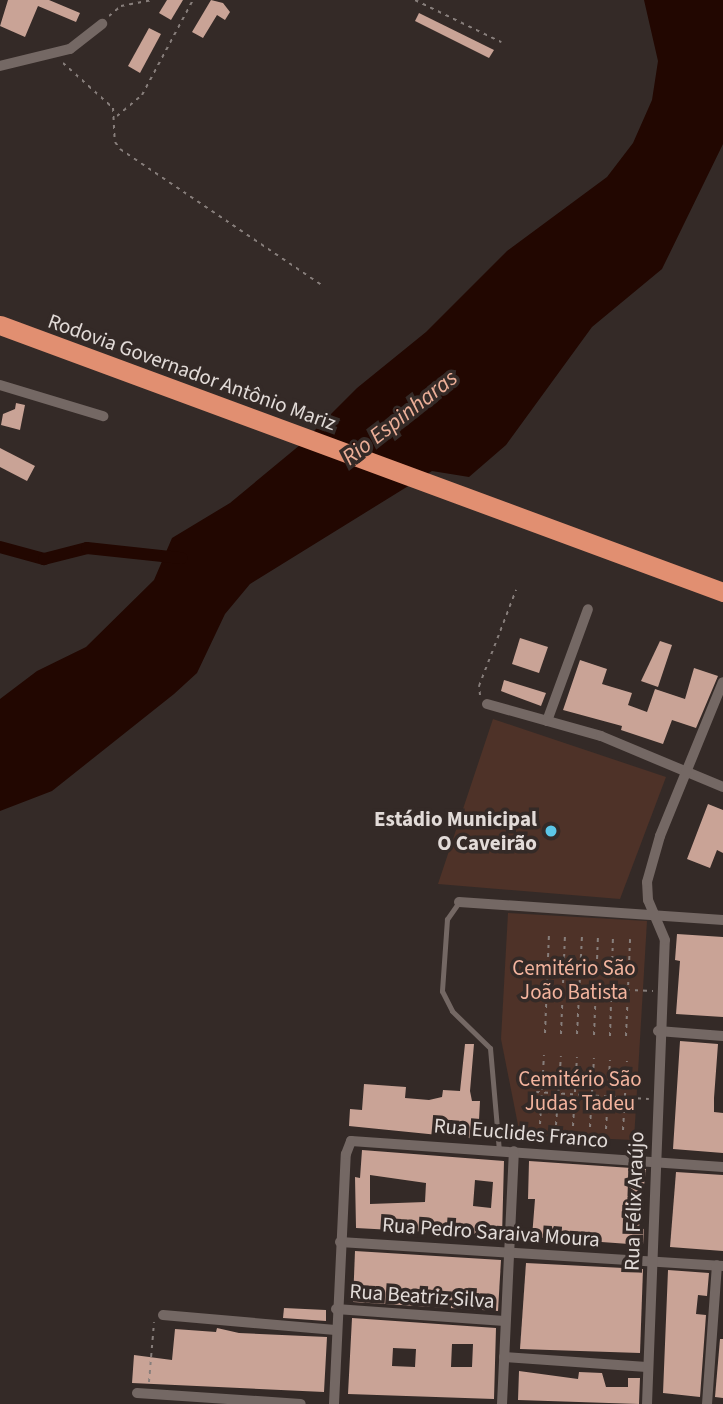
<!DOCTYPE html>
<html>
<head>
<meta charset="utf-8">
<style>
  body { margin:0 }
  #map { position:relative; width:723px; height:1404px; overflow:hidden; background:#342a27; font-family:"Source Sans 3",sans-serif }
  div>[style] { position:absolute }
  .green>* { inset:0; background:#4e3228 }
  .water>* { inset:0; background:#220701 }
  .canal>* { height:12px; margin:-6px; padding:0 6px; transform-origin:6px; border-radius:6px; background:#220701 }
  .building>* { inset:0; background:#c9a396 }
  .path>* { height:2px; margin-top:-1px; transform-origin:0; background:repeating-linear-gradient(90deg,#877e7b 0 3.5px,transparent 0 8.5px) }
  .service>* { height:5px; margin:-2.5px; padding:0 2.5px; transform-origin:2.5px; border-radius:2.5px; background:#746864 }
  .minor>* { height:10px; margin:-5px; padding:0 5px; transform-origin:5px; border-radius:5px; background:#746864 }
  .trunk>* { height:19px; margin:-9.5px; padding:0 9.5px; transform-origin:9.5px; border-radius:9.5px; background:#e18f71 }
  .dots>* { width:19px; height:19px; translate:-50% -50%; box-sizing:border-box; border:4px solid #342a27; border-radius:50% }
  span { translate:-50% -50%; white-space:nowrap; text-align:center; line-height:1.15; -webkit-text-stroke:7px #342a27; paint-order:stroke }
  .street-label { font-size:21px; color:#e2dbd8 }
  .poi-label { font-size:21px; color:#e2dbd8; font-weight:700 }
  .right { translate:-100% -50%; text-align:right }
  .park-label { font-size:21px; color:#f3b49e }
  .water-label { font-size:23px; color:#ecaf98; font-style:italic }
</style>
</head>
<body>
<div id="map">
  <div class="green">
    <i style="clip-path:polygon(493px 719px,666px 777px,620px 899px,438px 884px)"></i>
    <i style="clip-path:polygon(508px 913px,647px 921px,634px 1140px,520px 1135px,501px 1039px)"></i>
  </div>
  <div class="water">
    <i style="clip-path:polygon(644px 0,723px 0,723px 144px,662px 269px,592px 327px,506px 445px,469px 477px,432px 471px,421px 478px,308px 437px,357px 388px,426px 332px,507px 251px,607px 177px,633px 143px,652px 100px,658px 61px)"></i>
    <i style="clip-path:polygon(306px 440px,418px 480px,250px 584px,225px 614px,197px 673px,174px 694px,52px 791px,0 811px,0 699px,37px 671px,86px 647px,154px 580px,172px 538px,230px 503px)"></i>
  </div>
  <div class="canal">
    <i style="left:0;top:547px;width:46px;rotate:15.3deg"></i>
    <i style="left:44px;top:559px;width:44px;rotate:-14.3deg"></i>
    <i style="left:87px;top:548px;width:95px;rotate:6.1deg"></i>
  </div>
  <div class="building">
    <i style="clip-path:polygon(8px 0,49px 0,80px 13px,76px 22px,38px 6px,25px 37px,0 26px)"></i>
    <i style="clip-path:polygon(167px 0,183px 0,171px 20px,159px 13px)"></i>
    <i style="clip-path:polygon(211px 0,223px 3px,230px 12px,225px 20px,217px 15px,203px 38px,192px 32px)"></i>
    <i style="clip-path:polygon(419px 13px,494px 50px,489px 58px,415px 21px)"></i>
    <i style="clip-path:polygon(149px 28px,161px 34px,140px 73px,128px 66px)"></i>
    <i style="clip-path:polygon(16px 403px,25px 405px,20px 430px,1px 425px,3px 414px,15px 409px)"></i>
    <i style="clip-path:polygon(0 448px,35px 466px,27px 481px,0 467px)"></i>
    <i style="clip-path:polygon(520px 638px,548px 647px,539px 673px,512px 664px)"></i>
    <i style="clip-path:polygon(660px 641px,672px 645px,658px 687px,641px 681px)"></i>
    <i style="clip-path:polygon(580px 660px,607px 669px,602px 684px,632px 693px,628px 705px,647px 712px,655px 689px,685px 699px,694px 668px,718px 676px,696px 728px,672px 720px,663px 744px,621px 730px,622px 726px,563px 710px)"></i>
    <i style="clip-path:polygon(504px 680px,546px 693px,541px 706px,501px 691px)"></i>
    <i style="clip-path:polygon(708px 804px,723px 810px,723px 853px,717px 850px,710px 868px,687px 859px)"></i>
    <i style="clip-path:polygon(677px 934px,723px 937px,723px 1017px,676px 1014px,680px 961px,675px 960px)"></i>
    <i style="clip-path:polygon(680px 1041px,718px 1044px,714px 1098px,714px 1112px,723px 1113px,723px 1153px,673px 1149px)"></i>
    <i style="clip-path:polygon(465px 1044px,474px 1044px,470px 1091px,472px 1101px,480px 1101px,478px 1139px,349px 1126px,350px 1109px,362px 1110px,364px 1084px,406px 1087px,405px 1098px,429px 1100px,442px 1097px,443px 1090px,460px 1091px)"></i>
    <i style="clip-path:polygon(evenodd,362px 1150px,504px 1161px,502px 1236px,356px 1228px,355px 1177px,360px 1178px,362px 1150px,370px 1175px,426px 1183px,425px 1202px,370px 1204px,370px 1175px,362px 1150px,475px 1180px,493px 1182px,491px 1208px,473px 1206px,475px 1180px)"></i>
    <i style="clip-path:polygon(529px 1161px,646px 1169px,639px 1228px,644px 1229px,643px 1245px,532px 1237px,535px 1199px,528px 1199px)"></i>
    <i style="clip-path:polygon(676px 1172px,723px 1175px,723px 1251px,670px 1247px)"></i>
    <i style="clip-path:polygon(355px 1251px,501px 1260px,498px 1311px,353px 1302px)"></i>
    <i style="clip-path:polygon(526px 1263px,643px 1269px,640px 1353px,520px 1349px)"></i>
    <i style="clip-path:polygon(668px 1270px,709px 1273px,707px 1296px,698px 1295px,696px 1314px,706px 1315px,700px 1397px,663px 1393px)"></i>
    <i style="clip-path:polygon(284px 1308px,326px 1310px,326px 1321px,283px 1318px)"></i>
    <i style="clip-path:polygon(evenodd,352px 1318px,496px 1328px,494px 1399px,348px 1394px,352px 1318px,452px 1344px,473px 1344px,472px 1367px,451px 1367px,452px 1344px,352px 1318px,393px 1348px,416px 1349px,415px 1367px,392px 1366px,393px 1348px)"></i>
    <i style="clip-path:polygon(217px 1328px,239px 1333px,327px 1337px,324px 1392px,132px 1383px,134px 1355px,172px 1360px,175px 1329px,216px 1332px)"></i>
    <i style="clip-path:polygon(720px 1339px,723px 1339px,723px 1398px,715px 1397px)"></i>
    <i style="clip-path:polygon(519px 1371px,578px 1379px,579px 1372px,602px 1373px,606px 1387px,628px 1387px,628px 1378px,640px 1378px,639px 1404px,518px 1400px)"></i>
  </div>
  <div class="path">
    <i style="left:415px;top:0;width:96px;rotate:26deg"></i>
    <i style="left:109px;top:16px;width:16px;rotate:-40deg"></i>
    <i style="left:121px;top:6px;width:32px;rotate:-11deg"></i>
    <i style="left:63px;top:63px;width:67px;rotate:42deg"></i>
    <i style="left:113px;top:108px;width:34px;rotate:87deg"></i>
    <i style="left:115px;top:142px;width:9px;rotate:54deg"></i>
    <i style="left:120px;top:149px;width:245px;rotate:34deg"></i>
    <i style="left:117px;top:116px;width:33px;rotate:-40deg"></i>
    <i style="left:142px;top:95px;width:108px;rotate:-61.8deg"></i>
    <i style="left:480px;top:695px;width:9px;rotate:-96deg"></i>
    <i style="left:479px;top:686px;width:103px;rotate:-68.9deg"></i>
    <i style="left:533px;top:986px;width:120px;rotate:2.4deg"></i>
    <i style="left:545px;top:1033px;width:100px;rotate:-87.7deg"></i>
    <i style="left:561px;top:1034px;width:100px;rotate:-87.7deg"></i>
    <i style="left:577px;top:1034px;width:99px;rotate:-87.1deg"></i>
    <i style="left:594px;top:1035px;width:99px;rotate:-87.7deg"></i>
    <i style="left:610px;top:1036px;width:99px;rotate:-88.3deg"></i>
    <i style="left:626px;top:1036px;width:97px;rotate:-87.6deg"></i>
    <i style="left:536px;top:1092px;width:113px;rotate:3.5deg"></i>
    <i style="left:540px;top:1124px;width:69px;rotate:-86.7deg"></i>
    <i style="left:556px;top:1125px;width:69px;rotate:-85.9deg"></i>
    <i style="left:573px;top:1126px;width:69px;rotate:-86.7deg"></i>
    <i style="left:590px;top:1127px;width:69px;rotate:-86.7deg"></i>
    <i style="left:606px;top:1129px;width:69px;rotate:-86.7deg"></i>
    <i style="left:623px;top:1130px;width:69px;rotate:-86.7deg"></i>
    <i style="left:149px;top:1382px;width:60px;rotate:-85.2deg"></i>
  </div>
  <div class="service">
    <i style="left:459px;top:902px;width:21px;rotate:125deg"></i>
    <i style="left:447px;top:919px;width:72px;rotate:94deg"></i>
    <i style="left:442px;top:991px;width:22px;rotate:63deg"></i>
    <i style="left:452px;top:1011px;width:53px;rotate:44.2deg"></i>
    <i style="left:490px;top:1048px;width:102px;rotate:85deg"></i>
  </div>
  <div class="minor">
    <i style="left:0;top:66px;width:72px;rotate:-13.7deg"></i>
    <i style="left:70px;top:49px;width:41px;rotate:-38deg"></i>
    <i style="left:0;top:385px;width:108px;rotate:16.8deg"></i>
    <i style="left:487px;top:704px;width:118px;rotate:15.7deg"></i>
    <i style="left:601px;top:736px;width:132px;rotate:22.7deg"></i>
    <i style="left:547px;top:721px;width:119px;rotate:-69.9deg"></i>
    <i style="left:459px;top:902px;width:265px;rotate:3.9deg"></i>
    <i style="left:658px;top:1031px;width:65px;rotate:4.4deg"></i>
    <i style="left:340px;top:1242px;width:384px;rotate:3.6deg"></i>
    <i style="left:336px;top:1309px;width:169px;rotate:4.1deg"></i>
    <i style="left:163px;top:1315px;width:173px;rotate:5deg"></i>
    <i style="left:504px;top:1357px;width:143px;rotate:4deg"></i>
    <i style="left:137px;top:1393px;width:164px;rotate:3.8deg"></i>
    <i style="left:334px;top:1404px;width:250px;rotate:-87.3deg"></i>
    <i style="left:346px;top:1154px;width:14px;rotate:-69deg"></i>
    <i style="left:351px;top:1141px;width:373px;rotate:4deg"></i>
    <i style="left:502px;top:1404px;width:253px;rotate:-87.3deg"></i>
    <i style="left:647px;top:1404px;width:464px;rotate:-87.8deg"></i>
    <i style="left:665px;top:940px;width:43px;rotate:-113deg"></i>
    <i style="left:648px;top:900px;width:18px;rotate:-93deg"></i>
    <i style="left:647px;top:882px;width:48px;rotate:-74.2deg"></i>
    <i style="left:660px;top:836px;width:166px;rotate:-67.8deg"></i>
    <i style="left:707px;top:1404px;width:139px;rotate:-85.9deg"></i>
  </div>
  <div class="trunk">
    <i style="left:0;top:325px;width:771px;rotate:20.27deg"></i>
  </div>
  <div class="dots">
    <i style="left:551px;top:831px;background:#5cc7e8"></i>
  </div>
  <div class="street-label">
    <span style="left:192px;top:372px;rotate:20deg">Rodovia Governador Antônio Mariz</span>
    <span style="left:521px;top:1133px;rotate:5deg">Rua Euclides Franco</span>
    <span style="left:634px;top:1201px;rotate:-88deg">Rua Félix Araújo</span>
    <span style="left:491px;top:1232px;rotate:4deg">Rua Pedro Saraiva Moura</span>
    <span style="left:422px;top:1296px;rotate:4deg">Rua Beatriz Silva</span>
  </div>
  <div class="poi-label">
    <span class="right" style="left:537px;top:831px">Estádio Municipal<br>O Caveirão</span>
  </div>
  <div class="park-label">
    <span style="left:574px;top:980px">Cemitério São<br>João Batista</span>
    <span style="left:580px;top:1091px">Cemitério São<br>Judas Tadeu</span>
  </div>
  <div class="water-label">
    <span style="left:400px;top:418px;rotate:-38deg">Rio Espinharas</span>
  </div>
</div>
</body>
</html>
